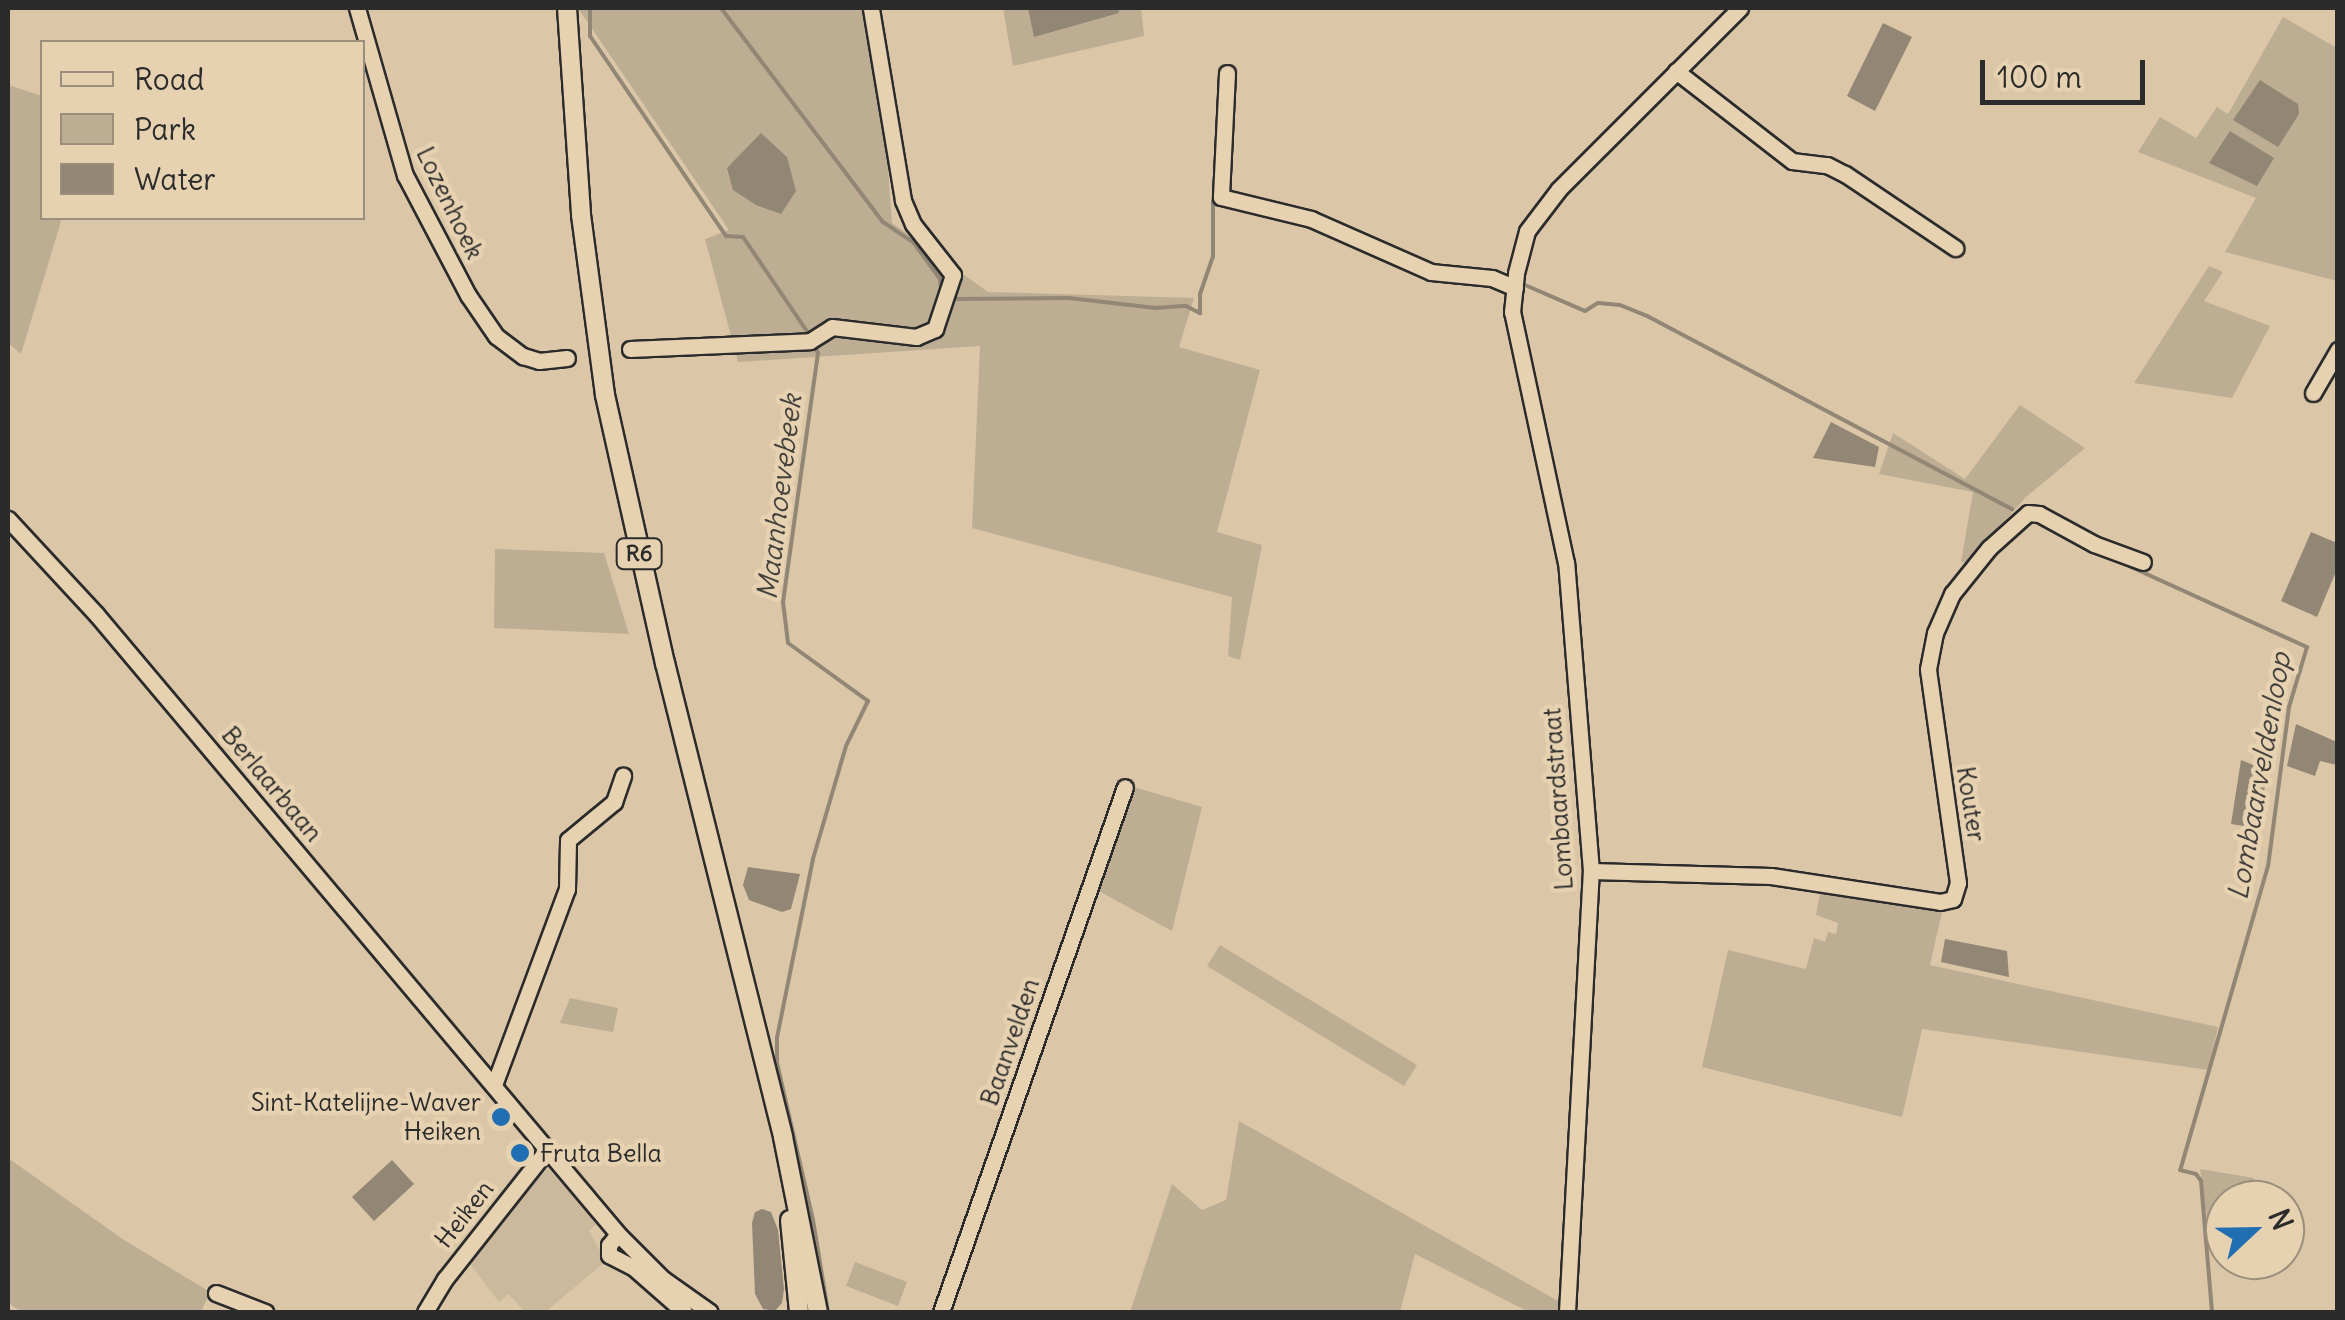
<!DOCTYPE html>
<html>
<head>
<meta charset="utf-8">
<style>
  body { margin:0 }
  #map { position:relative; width:2345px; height:1320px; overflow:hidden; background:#dbc7a8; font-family:Delius,sans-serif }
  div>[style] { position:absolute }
  .built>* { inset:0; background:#cbb99d }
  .green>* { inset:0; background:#bdad93 }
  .water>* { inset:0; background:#928775 }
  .stream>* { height:4px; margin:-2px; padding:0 2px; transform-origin:2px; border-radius:2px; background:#928775 }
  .roads { filter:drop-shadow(2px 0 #2b2b2b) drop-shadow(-2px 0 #2b2b2b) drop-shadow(0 2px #2b2b2b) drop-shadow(0 -2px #2b2b2b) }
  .minor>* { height:15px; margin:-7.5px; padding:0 7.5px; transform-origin:7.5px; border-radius:7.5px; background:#e6d1b0 }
  .major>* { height:18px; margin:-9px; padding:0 9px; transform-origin:9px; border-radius:9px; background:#e6d1b0 }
  .dots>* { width:28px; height:28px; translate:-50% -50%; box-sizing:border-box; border:5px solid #e6d1b0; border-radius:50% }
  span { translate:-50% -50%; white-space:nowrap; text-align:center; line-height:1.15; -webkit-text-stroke:9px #e6d1b0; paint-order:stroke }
  .shield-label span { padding:2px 8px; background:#e6d1b0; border:2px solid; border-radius:8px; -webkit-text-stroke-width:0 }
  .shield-label { font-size:22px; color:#2b2b2b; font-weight:700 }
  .street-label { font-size:25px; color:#2b2b2b }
  .poi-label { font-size:25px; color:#2b2b2b }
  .right { translate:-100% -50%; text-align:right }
  .left { translate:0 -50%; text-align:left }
  .water-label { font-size:28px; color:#45423e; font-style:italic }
  .frame { position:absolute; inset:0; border:10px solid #2b2b2b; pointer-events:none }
  .legend { position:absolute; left:40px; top:40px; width:325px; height:180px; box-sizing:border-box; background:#e6d1b0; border:2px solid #9b8f7b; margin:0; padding:12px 18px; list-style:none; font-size:30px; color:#2b2b2b }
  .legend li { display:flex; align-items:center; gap:20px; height:50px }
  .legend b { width:50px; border:2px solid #9b8f7b }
  .north { position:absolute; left:2205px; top:1180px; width:100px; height:100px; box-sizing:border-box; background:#e6d1b0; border:2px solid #9b8f7b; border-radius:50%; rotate:68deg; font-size:28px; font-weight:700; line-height:40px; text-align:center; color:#2b2b2b }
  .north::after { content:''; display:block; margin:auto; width:35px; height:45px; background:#1f6fb2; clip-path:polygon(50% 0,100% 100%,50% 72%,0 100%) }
  .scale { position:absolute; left:1980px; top:60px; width:165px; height:45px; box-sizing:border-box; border:5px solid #2b2b2b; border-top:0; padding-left:12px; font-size:30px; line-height:35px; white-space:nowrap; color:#2b2b2b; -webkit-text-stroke:8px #e6d1b0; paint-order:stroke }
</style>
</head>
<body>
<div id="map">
  <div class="built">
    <i style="clip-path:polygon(548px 1168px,596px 1224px,589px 1231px,606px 1261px,545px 1312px,525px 1312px,509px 1294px,499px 1302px,467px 1260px)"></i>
  </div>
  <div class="green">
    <i style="clip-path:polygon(578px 8px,876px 8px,892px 223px,988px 292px,1194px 298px,1179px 347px,1260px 370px,1217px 532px,1262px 545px,1240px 660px,1228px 656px,1232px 597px,972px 528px,980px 346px,738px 362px,705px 239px,729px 230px)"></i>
    <i style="clip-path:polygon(1003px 8px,1141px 8px,1144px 36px,1013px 66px)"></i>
    <i style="clip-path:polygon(2283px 17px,2337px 48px,2337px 281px,2225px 252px,2256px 198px,2138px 152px,2160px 117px,2196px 138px,2217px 107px,2228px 114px)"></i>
    <i style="clip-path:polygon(8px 85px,42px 96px,42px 218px,62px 218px,21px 354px,8px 343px)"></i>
    <i style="clip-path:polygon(2209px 266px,2223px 272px,2204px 301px,2270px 326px,2232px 398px,2134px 383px)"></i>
    <i style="clip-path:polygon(2020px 405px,2085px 448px,2026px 497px,1967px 563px,1961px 562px,1973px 492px,1879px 474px,1893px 433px,1965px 479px)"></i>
    <i style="clip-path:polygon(495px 549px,604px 553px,629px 634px,494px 628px)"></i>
    <i style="clip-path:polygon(1134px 787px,1202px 807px,1172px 931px,1095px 889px)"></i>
    <i style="clip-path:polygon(1821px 887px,1943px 908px,1930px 965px,2218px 1027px,2208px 1070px,1922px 1029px,1902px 1117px,1702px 1067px,1728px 950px,1806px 969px,1814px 938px,1825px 942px,1828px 932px,1836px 934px,1838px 923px,1816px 915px)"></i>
    <i style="clip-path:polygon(1220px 945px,1417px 1065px,1404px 1086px,1207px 966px)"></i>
    <i style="clip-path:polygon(570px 998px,618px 1008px,613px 1032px,560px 1023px)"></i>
    <i style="clip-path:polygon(1239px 1121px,1560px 1302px,1559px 1312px,1529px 1312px,1415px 1254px,1400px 1312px,1130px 1312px,1172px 1184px,1202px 1210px,1226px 1200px)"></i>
    <i style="clip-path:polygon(8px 1158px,124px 1240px,210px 1292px,201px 1312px,22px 1312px,8px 1303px)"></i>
    <i style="clip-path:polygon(2200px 1169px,2254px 1178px,2252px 1200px,2225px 1200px,2225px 1225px,2207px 1222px)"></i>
    <i style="clip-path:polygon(855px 1262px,907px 1282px,898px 1306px,846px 1286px)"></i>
  </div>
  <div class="water">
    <i style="clip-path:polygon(1028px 8px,1118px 8px,1119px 13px,1034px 37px)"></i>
    <i style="clip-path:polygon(1883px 23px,1912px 37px,1875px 111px,1847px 96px)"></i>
    <i style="clip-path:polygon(2260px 80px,2298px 104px,2299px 114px,2278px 147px,2233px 120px)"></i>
    <i style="clip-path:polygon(2230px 131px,2274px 158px,2257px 186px,2209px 163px)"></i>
    <i style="clip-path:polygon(761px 133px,787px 157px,796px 191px,781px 214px,756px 205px,733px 190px,727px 168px)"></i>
    <i style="clip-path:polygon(1831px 422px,1879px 447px,1875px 467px,1813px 458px)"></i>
    <i style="clip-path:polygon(2311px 532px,2337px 543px,2337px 569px,2317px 617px,2281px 601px)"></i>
    <i style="clip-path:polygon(2296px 724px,2337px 742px,2337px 765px,2320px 761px,2315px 776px,2287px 766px)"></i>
    <i style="clip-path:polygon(2241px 760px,2268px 771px,2257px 828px,2231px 824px)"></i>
    <i style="clip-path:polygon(748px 867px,800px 874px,791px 909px,782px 912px,749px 900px,743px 885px)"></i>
    <i style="clip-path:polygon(1945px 939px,2007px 951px,2009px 977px,1941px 962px)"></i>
    <i style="clip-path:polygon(392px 1160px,414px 1184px,374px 1221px,352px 1197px)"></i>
    <i style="clip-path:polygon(762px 1209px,771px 1212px,778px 1230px,784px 1289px,782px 1303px,775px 1311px,763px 1309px,755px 1294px,752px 1223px,755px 1212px)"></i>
  </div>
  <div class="stream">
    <i style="left:590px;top:8px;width:28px;rotate:90deg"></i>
    <i style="left:590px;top:36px;width:242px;rotate:55.8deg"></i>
    <i style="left:726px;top:236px;width:17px;rotate:3deg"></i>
    <i style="left:743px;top:237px;width:117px;rotate:55.8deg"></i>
    <i style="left:721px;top:8px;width:268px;rotate:52.9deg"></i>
    <i style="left:883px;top:222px;width:37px;rotate:34deg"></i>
    <i style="left:914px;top:243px;width:44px;rotate:54.2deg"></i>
    <i style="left:940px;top:279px;width:10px;rotate:84deg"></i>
    <i style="left:1525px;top:285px;width:65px;rotate:23.4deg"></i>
    <i style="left:1585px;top:311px;width:15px;rotate:-32deg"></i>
    <i style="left:1598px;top:303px;width:22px;rotate:5deg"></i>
    <i style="left:1620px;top:305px;width:31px;rotate:22deg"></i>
    <i style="left:1649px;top:317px;width:411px;rotate:27.9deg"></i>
    <i style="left:956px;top:299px;width:113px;rotate:-0.5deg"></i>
    <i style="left:1069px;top:298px;width:87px;rotate:6.6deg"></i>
    <i style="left:1155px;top:308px;width:31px;rotate:-4deg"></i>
    <i style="left:1186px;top:306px;width:16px;rotate:27deg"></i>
    <i style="left:1200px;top:313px;width:19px;rotate:-90deg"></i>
    <i style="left:1200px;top:294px;width:39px;rotate:-71deg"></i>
    <i style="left:1213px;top:257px;width:56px;rotate:-90deg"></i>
    <i style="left:813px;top:342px;width:12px;rotate:66deg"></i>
    <i style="left:818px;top:353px;width:251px;rotate:98deg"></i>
    <i style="left:783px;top:602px;width:41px;rotate:83deg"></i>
    <i style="left:788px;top:643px;width:99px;rotate:35.9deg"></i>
    <i style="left:868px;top:701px;width:50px;rotate:116.1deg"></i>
    <i style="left:846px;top:746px;width:118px;rotate:106.3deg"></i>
    <i style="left:813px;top:859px;width:183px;rotate:101.4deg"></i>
    <i style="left:777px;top:1038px;width:25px;rotate:90deg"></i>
    <i style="left:777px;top:1063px;width:161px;rotate:77.1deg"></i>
    <i style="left:813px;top:1220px;width:93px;rotate:80.7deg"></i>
    <i style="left:2118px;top:561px;width:208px;rotate:24.5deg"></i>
    <i style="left:2307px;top:647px;width:63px;rotate:106.7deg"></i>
    <i style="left:2289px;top:707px;width:160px;rotate:97.5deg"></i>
    <i style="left:2268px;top:866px;width:316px;rotate:106.1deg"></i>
    <i style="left:2180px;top:1170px;width:16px;rotate:14deg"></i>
    <i style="left:2196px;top:1174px;width:9px;rotate:54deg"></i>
    <i style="left:2201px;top:1181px;width:131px;rotate:85.2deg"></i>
  </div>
  <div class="roads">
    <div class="minor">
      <i style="left:357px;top:8px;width:174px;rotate:74deg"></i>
      <i style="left:405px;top:175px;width:136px;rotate:62.3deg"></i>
      <i style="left:468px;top:295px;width:50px;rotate:55.7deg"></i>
      <i style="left:496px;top:336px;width:34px;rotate:37deg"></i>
      <i style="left:523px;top:356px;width:17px;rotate:17deg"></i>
      <i style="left:539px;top:361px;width:28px;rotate:-6deg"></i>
      <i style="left:1676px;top:71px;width:147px;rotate:37.8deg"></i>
      <i style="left:1792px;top:161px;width:35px;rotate:7deg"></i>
      <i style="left:1827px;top:165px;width:20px;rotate:27deg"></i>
      <i style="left:1845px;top:174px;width:133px;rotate:33.9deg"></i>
      <i style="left:1227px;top:73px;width:124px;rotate:92.8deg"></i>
      <i style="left:1221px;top:197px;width:93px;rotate:13.7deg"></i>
      <i style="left:1311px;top:219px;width:131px;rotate:23.8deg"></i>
      <i style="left:1431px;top:272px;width:61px;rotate:5.6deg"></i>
      <i style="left:1492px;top:278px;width:25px;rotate:23deg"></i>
      <i style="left:630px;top:349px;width:180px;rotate:-2.5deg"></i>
      <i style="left:810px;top:341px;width:26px;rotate:-32deg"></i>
      <i style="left:832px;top:327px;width:85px;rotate:6.8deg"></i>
      <i style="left:916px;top:337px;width:21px;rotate:-23deg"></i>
      <i style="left:935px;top:329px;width:57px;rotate:-71.6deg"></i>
      <i style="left:953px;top:275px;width:65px;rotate:-128.1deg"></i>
      <i style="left:913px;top:224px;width:26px;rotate:-113deg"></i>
      <i style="left:903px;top:200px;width:195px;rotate:-99.5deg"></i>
      <i style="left:2313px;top:393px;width:50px;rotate:-59.8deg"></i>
      <i style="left:8px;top:519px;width:129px;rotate:47.2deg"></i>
      <i style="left:96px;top:614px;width:810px;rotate:49.9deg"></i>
      <i style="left:618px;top:1234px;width:64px;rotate:45deg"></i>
      <i style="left:663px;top:1279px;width:57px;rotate:35.1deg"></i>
      <i style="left:1591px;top:871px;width:180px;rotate:1.6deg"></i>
      <i style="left:1771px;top:876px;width:171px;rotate:8.7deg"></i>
      <i style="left:1940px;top:902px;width:13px;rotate:-13deg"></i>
      <i style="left:1953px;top:899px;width:17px;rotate:-73deg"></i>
      <i style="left:1958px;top:883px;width:216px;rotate:-98deg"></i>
      <i style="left:1928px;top:669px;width:37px;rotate:-79deg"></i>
      <i style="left:1935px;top:633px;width:43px;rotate:-66.4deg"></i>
      <i style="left:1952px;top:594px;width:59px;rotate:-51.2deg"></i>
      <i style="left:1989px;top:548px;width:52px;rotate:-41.9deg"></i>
      <i style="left:2028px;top:513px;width:11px;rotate:5deg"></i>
      <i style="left:2039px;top:514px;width:63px;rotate:28.6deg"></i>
      <i style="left:2094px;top:544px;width:52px;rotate:20.2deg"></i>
      <i style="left:494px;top:1085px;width:209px;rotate:-69.6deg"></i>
      <i style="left:567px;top:889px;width:49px;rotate:-88.8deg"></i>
      <i style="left:568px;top:840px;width:60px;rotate:-39.6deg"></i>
      <i style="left:614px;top:802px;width:28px;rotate:-71deg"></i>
      <i style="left:618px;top:1234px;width:14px;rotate:129deg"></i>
      <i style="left:609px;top:1245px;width:10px;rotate:90deg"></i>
      <i style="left:609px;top:1255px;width:27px;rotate:27deg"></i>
      <i style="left:633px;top:1267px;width:68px;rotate:41.4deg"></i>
      <i style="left:216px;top:1293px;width:53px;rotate:21.2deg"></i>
      <i style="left:425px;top:1312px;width:39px;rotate:-59deg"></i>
      <i style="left:445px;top:1279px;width:164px;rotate:-51.7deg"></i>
      <i style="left:941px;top:1312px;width:556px;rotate:-70.69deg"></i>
      <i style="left:1567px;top:1312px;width:442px;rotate:-86.9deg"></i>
      <i style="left:1591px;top:871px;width:309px;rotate:-94.6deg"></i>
      <i style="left:1566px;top:563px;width:257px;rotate:-102.1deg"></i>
      <i style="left:1512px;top:312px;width:39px;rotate:-84deg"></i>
      <i style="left:1516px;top:273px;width:43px;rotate:-75.3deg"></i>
      <i style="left:1527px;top:231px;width:53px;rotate:-52.7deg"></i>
      <i style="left:1559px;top:189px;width:256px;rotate:-45deg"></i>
    </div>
    <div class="major">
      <i style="left:567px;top:8px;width:207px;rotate:86.1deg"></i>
      <i style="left:581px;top:215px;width:182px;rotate:82.4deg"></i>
      <i style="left:605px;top:395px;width:275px;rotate:77.4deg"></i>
      <i style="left:665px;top:663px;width:488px;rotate:76deg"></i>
      <i style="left:783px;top:1137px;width:178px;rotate:78.7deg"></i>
      <i style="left:790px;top:1220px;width:92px;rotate:84.4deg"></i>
    </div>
  </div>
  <div class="dots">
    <i style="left:501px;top:1117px;background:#1f6fb2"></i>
    <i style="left:520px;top:1153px;background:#1f6fb2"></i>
  </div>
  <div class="shield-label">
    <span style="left:639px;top:554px">R6</span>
  </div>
  <div class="street-label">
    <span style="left:450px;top:203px;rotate:64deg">Lozenhoek</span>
    <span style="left:272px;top:784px;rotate:50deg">Berlaarbaan</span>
    <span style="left:1558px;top:799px;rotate:-94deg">Lombaardstraat</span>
    <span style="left:1971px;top:804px;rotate:81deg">Kouter</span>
    <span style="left:1010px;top:1042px;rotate:-71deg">Baanvelden</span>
    <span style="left:464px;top:1214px;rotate:-52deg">Heiken</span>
  </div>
  <div class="poi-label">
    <span class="right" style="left:481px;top:1117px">Sint-Katelijne-Waver<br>Heiken</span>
    <span class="left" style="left:540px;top:1153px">Fruta Bella</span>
  </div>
  <div class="water-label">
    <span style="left:779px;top:497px;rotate:-83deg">Maanhoevebeek</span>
    <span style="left:2259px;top:776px;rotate:-80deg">Lombaarveldenloop</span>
  </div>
  <div class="frame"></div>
  <ul class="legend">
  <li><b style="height:12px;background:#e6d1b0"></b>Road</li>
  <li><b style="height:28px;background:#bdad93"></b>Park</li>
  <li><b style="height:28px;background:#928775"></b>Water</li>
  </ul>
  <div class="north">N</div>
  <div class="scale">100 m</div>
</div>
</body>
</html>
